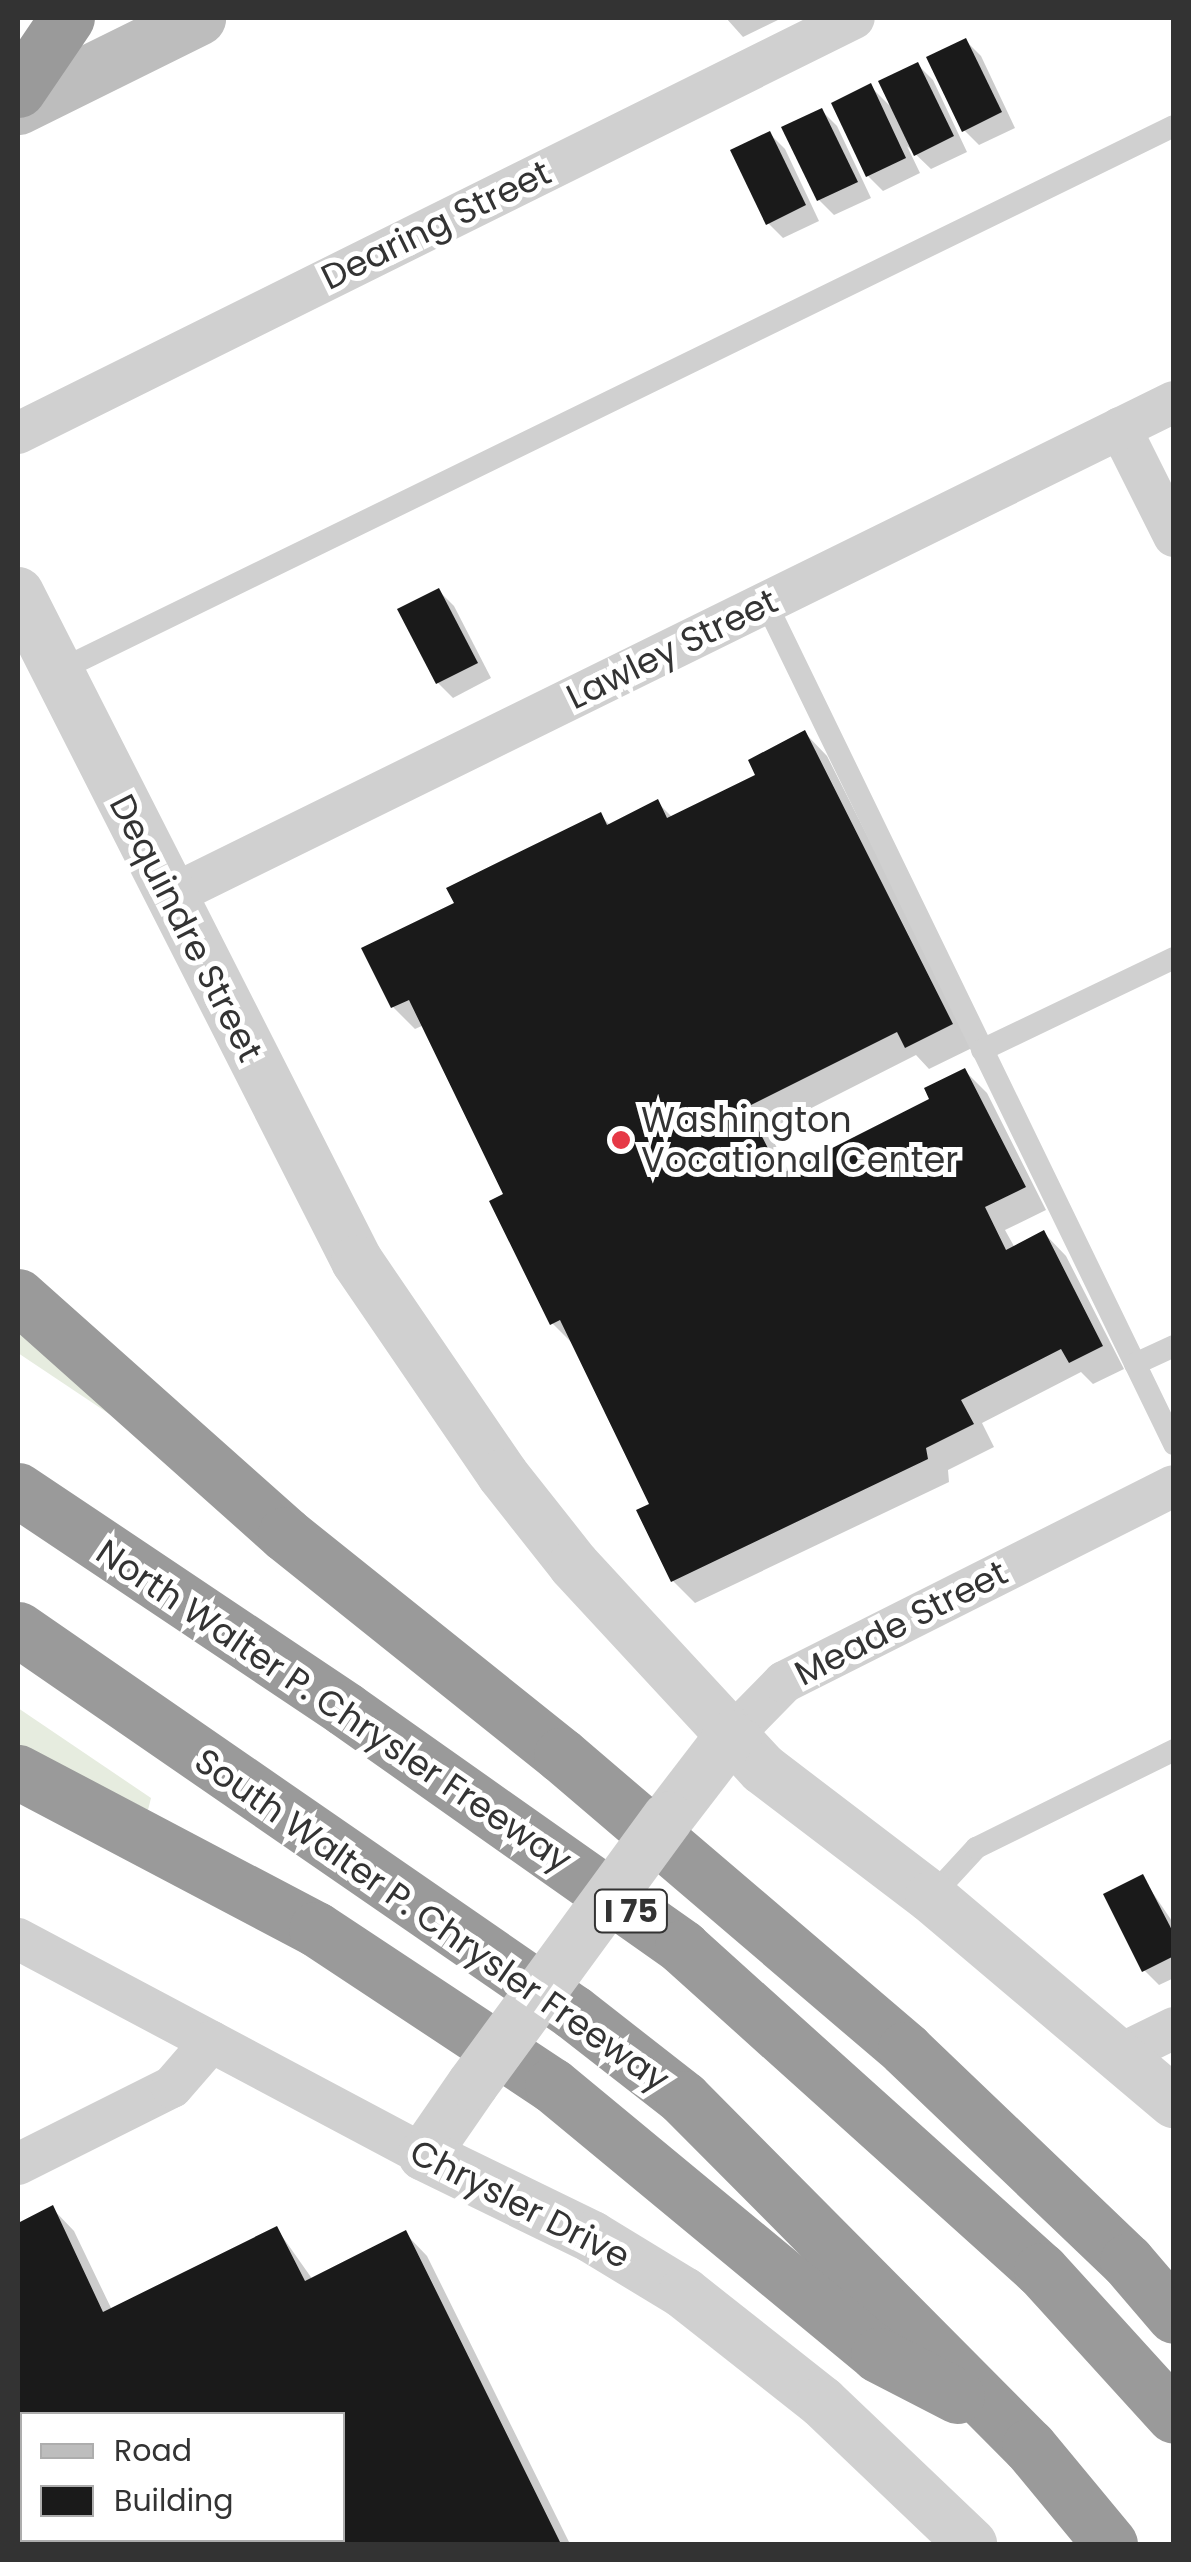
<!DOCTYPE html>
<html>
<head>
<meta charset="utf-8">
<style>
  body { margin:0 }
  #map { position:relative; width:1191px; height:2562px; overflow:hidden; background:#fff; font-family:Poppins,sans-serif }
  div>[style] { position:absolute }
  .green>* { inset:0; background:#e6ecdf }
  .shadow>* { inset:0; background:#0003 }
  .building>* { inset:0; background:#1a1a1a }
  .service>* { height:22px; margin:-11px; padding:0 11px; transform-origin:11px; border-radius:11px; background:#d0d0d0 }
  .minor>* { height:42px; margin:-21px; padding:0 21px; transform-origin:21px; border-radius:21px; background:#d0d0d0 }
  .tertiary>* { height:52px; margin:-26px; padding:0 26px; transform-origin:26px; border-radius:26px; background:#d0d0d0 }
  .secondary>* { height:55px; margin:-27.5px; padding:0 27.5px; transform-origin:27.5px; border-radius:27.5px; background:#bdbdbd }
  .motorway>* { height:55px; margin:-27.5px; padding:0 27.5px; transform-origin:27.5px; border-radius:27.5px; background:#9a9a9a }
  .tertiary-bridge>* { height:52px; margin:-26px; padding:0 26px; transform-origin:26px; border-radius:26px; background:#d0d0d0 }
  .dots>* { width:28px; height:28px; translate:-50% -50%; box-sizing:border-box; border:5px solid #fff; border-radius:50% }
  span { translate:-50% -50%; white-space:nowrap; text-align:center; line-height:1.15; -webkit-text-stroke:10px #fff; paint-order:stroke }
  .shield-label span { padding:2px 8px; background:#fff; border:2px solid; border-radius:8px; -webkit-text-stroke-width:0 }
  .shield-label { font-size:32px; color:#333; font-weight:700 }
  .street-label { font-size:35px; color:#333 }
  .poi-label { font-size:35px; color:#333 }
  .left { translate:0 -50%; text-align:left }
  .frame { position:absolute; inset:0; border:20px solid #333; pointer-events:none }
  .legend { position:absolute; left:20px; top:2412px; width:325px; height:130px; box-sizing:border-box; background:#fff; border:2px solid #adadad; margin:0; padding:12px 18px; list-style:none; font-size:30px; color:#333 }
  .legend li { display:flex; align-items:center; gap:20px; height:50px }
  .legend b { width:50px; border:2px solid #adadad }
</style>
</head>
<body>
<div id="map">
  <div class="green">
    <i style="clip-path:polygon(18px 1309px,187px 1466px,18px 1353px)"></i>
    <i style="clip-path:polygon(18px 1708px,151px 1798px,148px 1810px,18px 1745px)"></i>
  </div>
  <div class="shadow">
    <i style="clip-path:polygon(726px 18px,779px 18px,780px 19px,743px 37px)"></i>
    <i style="clip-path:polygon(966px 41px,981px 56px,1015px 128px,979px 145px,964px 130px)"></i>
    <i style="clip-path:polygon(918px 65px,933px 80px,967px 152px,931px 169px,907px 146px,920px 173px,883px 191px,868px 176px,870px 86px,894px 110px)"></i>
    <i style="clip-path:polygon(822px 111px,837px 126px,871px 198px,834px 215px,819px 200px)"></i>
    <i style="clip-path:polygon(770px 134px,785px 149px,819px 221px,783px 238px,768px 223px)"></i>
    <i style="clip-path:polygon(439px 591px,454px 606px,491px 678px,453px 698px,438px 683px)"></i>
    <i style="clip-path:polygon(805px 733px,827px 756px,974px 1047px,929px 1069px,916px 1055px,768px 1130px,789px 1172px,933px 1100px,965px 1071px,987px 1093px,1046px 1210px,1005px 1230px,1015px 1248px,1044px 1233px,1066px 1256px,1124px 1369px,1093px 1384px,1081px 1372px,982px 1423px,994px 1447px,948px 1470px,949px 1482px,695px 1603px,673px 1581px,653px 1505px,574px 1345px,552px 1323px,507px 1195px,424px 1025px,415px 1029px,393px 1007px,457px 904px,600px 815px,611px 826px,657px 802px,673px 818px,758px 776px)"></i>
    <i style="clip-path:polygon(1142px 1877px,1174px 1924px,1174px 1978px,1159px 1985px,1144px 1970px)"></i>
    <i style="clip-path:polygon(evenodd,52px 2208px,74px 2231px,112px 2310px,277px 2229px,313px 2280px,405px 2233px,427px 2256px,570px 2544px,18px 2544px,18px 2225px,52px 2208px,22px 2414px,342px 2414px,342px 2540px,22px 2540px,22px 2414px)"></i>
  </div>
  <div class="building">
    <i style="clip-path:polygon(966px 38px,1002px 112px,962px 132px,926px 57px)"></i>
    <i style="clip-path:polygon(918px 62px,954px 136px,914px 156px,878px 81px)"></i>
    <i style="clip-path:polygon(871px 83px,906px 158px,866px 177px,831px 103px)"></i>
    <i style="clip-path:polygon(822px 108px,858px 182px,817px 201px,781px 127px)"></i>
    <i style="clip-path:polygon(770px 131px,806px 205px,766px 225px,730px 150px)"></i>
    <i style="clip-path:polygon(439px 588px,478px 663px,436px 684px,397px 609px)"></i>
    <i style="clip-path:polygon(805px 730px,953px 1024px,905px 1048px,897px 1032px,747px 1107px,781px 1174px,929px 1099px,924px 1088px,965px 1068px,1026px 1187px,985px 1207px,1006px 1250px,1044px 1230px,1103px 1346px,1069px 1363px,1061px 1349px,961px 1400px,974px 1424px,926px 1448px,928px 1459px,671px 1582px,636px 1510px,649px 1504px,560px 1320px,550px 1325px,489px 1201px,503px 1194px,409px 1000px,391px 1008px,361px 948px,454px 903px,446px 888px,601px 812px,607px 825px,658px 799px,667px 818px,755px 775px,748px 760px)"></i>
    <i style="clip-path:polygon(1143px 1874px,1174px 1934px,1174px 1956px,1142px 1972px,1103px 1894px)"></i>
    <i style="clip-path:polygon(evenodd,53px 2205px,103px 2312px,277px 2226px,305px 2281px,406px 2230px,561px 2544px,18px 2544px,18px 2223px,53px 2205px,22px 2414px,342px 2414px,342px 2540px,22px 2540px,22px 2414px)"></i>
  </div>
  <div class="service">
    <i style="left:766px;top:603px;width:935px;rotate:64.12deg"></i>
    <i style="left:54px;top:673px;width:1246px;rotate:-26.03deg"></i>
    <i style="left:982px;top:1050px;width:213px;rotate:-25.6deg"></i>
    <i style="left:1135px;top:1364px;width:43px;rotate:-24.8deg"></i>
    <i style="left:931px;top:1897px;width:67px;rotate:-47.4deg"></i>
    <i style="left:976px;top:1848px;width:221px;rotate:-26.3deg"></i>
  </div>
  <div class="minor">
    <i style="left:1120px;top:428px;width:121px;rotate:63.4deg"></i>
    <i style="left:18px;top:433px;width:933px;rotate:-26.4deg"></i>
    <i style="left:170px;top:896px;width:1119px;rotate:-26.2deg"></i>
    <i style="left:731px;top:1736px;width:76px;rotate:-45.5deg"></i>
    <i style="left:784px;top:1682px;width:436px;rotate:-26.7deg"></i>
    <i style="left:18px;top:1939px;width:460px;rotate:28deg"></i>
    <i style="left:1121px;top:2054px;width:59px;rotate:-26.1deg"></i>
    <i style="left:18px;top:2164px;width:172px;rotate:-26.6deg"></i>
    <i style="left:172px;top:2087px;width:60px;rotate:-49.1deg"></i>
  </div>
  <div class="tertiary">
    <i style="left:18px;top:593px;width:749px;rotate:63.09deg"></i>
    <i style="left:357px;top:1261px;width:259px;rotate:55.7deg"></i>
    <i style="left:503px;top:1475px;width:115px;rotate:51.7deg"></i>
    <i style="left:574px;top:1565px;width:278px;rotate:47.2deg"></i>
    <i style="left:763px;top:1769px;width:211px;rotate:37.3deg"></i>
    <i style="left:931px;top:1897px;width:318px;rotate:40.2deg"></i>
    <i style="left:668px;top:1818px;width:103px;rotate:-52.5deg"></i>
    <i style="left:473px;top:2084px;width:86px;rotate:124.6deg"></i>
    <i style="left:424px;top:2155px;width:187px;rotate:26deg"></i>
    <i style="left:592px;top:2237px;width:108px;rotate:31.3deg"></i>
    <i style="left:684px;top:2293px;width:176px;rotate:38.3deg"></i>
    <i style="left:822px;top:2402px;width:206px;rotate:43.6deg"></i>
  </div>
  <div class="secondary">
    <i style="left:18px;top:107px;width:201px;rotate:-26.3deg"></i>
  </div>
  <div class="motorway">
    <i style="left:18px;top:90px;width:87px;rotate:-55.8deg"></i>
    <i style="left:18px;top:1296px;width:358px;rotate:41.7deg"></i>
    <i style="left:285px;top:1534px;width:354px;rotate:38.7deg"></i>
    <i style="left:561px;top:1755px;width:453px;rotate:40.5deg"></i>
    <i style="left:905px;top:2049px;width:307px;rotate:43.7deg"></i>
    <i style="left:1127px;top:2261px;width:72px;rotate:49.5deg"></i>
    <i style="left:18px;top:1490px;width:394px;rotate:33.8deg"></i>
    <i style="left:345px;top:1709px;width:413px;rotate:35.2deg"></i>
    <i style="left:682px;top:1947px;width:483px;rotate:42deg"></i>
    <i style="left:1041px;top:2270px;width:197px;rotate:47.7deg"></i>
    <i style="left:18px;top:1629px;width:674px;rotate:34.61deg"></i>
    <i style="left:573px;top:2012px;width:140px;rotate:38deg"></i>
    <i style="left:683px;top:2098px;width:491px;rotate:45.2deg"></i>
    <i style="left:1029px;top:2446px;width:127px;rotate:50.4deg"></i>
    <i style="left:18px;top:1772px;width:337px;rotate:27.8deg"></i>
    <i style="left:316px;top:1929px;width:283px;rotate:33.5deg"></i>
    <i style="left:552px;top:2085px;width:423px;rotate:39.6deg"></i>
    <i style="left:878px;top:2355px;width:89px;rotate:27.4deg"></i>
  </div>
  <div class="tertiary-bridge">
    <i style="left:473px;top:2084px;width:330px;rotate:-53.8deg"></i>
  </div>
  <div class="dots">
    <i style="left:621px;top:1140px;background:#e63946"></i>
  </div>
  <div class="shield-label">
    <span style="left:631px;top:1911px">I 75</span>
  </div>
  <div class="street-label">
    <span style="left:436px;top:225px;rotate:-26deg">Dearing Street</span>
    <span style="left:672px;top:649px;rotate:-26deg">Lawley Street</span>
    <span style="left:186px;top:928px;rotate:63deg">Dequindre Street</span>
    <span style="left:901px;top:1623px;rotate:-27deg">Meade Street</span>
    <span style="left:334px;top:1706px;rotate:34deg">North Walter P. Chrysler Freeway</span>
    <span style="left:432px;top:1920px;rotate:35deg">South Walter P. Chrysler Freeway</span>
    <span style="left:520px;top:2204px;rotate:27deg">Chrysler Drive</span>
  </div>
  <div class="poi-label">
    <span class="left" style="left:641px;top:1140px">Washington<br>Vocational Center</span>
  </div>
  <div class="frame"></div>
  <ul class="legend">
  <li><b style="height:12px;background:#bdbdbd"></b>Road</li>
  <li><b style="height:28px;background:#1a1a1a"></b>Building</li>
  </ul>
</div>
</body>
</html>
